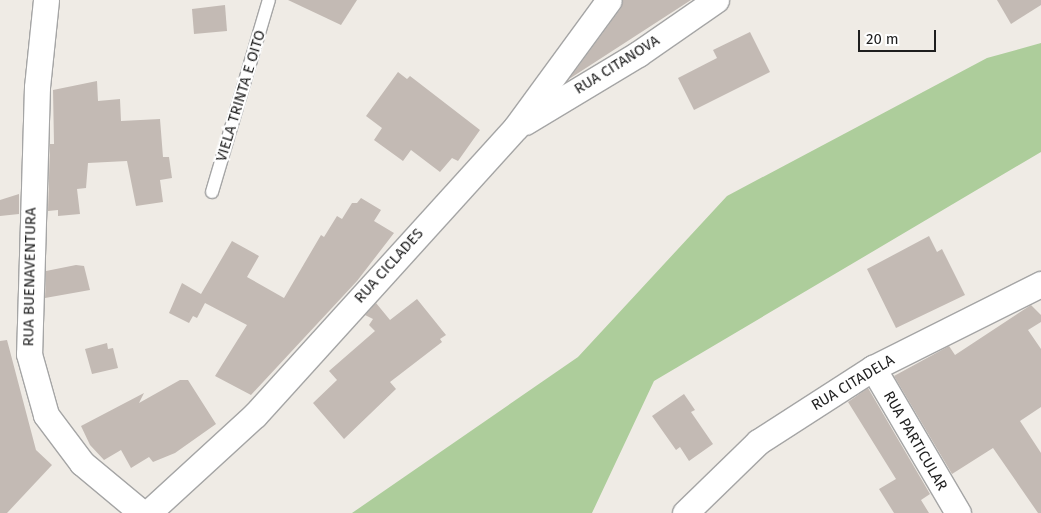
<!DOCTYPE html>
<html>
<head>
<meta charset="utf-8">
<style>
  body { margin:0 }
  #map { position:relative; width:1041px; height:513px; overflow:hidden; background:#efebe5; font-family:"Fira Sans",sans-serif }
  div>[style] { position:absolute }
  .forest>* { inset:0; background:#adcd9b }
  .building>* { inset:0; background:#c3bab4 }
  .roads { filter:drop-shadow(1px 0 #a5a5a5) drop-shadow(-1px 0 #a5a5a5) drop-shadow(0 1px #a5a5a5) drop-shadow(0 -1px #a5a5a5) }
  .lane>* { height:12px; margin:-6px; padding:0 6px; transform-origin:6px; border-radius:6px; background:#fff }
  .street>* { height:25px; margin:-12.5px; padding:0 12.5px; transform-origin:12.5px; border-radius:12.5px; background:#fff }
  span { translate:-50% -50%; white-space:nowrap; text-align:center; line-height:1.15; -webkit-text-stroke:4.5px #fff; paint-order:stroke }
  .street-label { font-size:15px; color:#1e1e1e }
  .scale { position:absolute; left:858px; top:30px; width:78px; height:22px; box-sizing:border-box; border:2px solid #1e1e1e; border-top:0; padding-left:6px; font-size:15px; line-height:18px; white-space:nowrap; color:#1e1e1e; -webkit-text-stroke:4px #fff; paint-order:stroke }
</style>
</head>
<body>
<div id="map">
  <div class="forest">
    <i style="clip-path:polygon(1041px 43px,1041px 152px,654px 381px,592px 513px,352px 513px,578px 357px,727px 196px,987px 58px)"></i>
  </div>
  <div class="building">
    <i style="clip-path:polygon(288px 0,357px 0,341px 25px)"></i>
    <i style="clip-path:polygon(623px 0,691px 0,569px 79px,621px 8px)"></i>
    <i style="clip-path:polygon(997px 0,1041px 0,1041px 5px,1011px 24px)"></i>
    <i style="clip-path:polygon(225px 5px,227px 31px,194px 34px,192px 9px)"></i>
    <i style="clip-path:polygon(750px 32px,770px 72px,694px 110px,678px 78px,717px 58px,713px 50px)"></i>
    <i style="clip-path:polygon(398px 72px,407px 79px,410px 76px,480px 130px,458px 161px,452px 158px,440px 172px,411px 150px,403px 161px,374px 140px,382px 128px,366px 116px)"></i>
    <i style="clip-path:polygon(97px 81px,98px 101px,120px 99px,121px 121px,160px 119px,163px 157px,169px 157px,172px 178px,160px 180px,163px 202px,136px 206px,127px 161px,88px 163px,86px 188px,77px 189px,80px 214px,58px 216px,58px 210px,48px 211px,50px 144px,54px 144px,53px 90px)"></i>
    <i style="clip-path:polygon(19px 194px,19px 214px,0 216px,0 200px)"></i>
    <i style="clip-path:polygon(361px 198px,381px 210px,374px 221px,394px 233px,357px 281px,251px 395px,215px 376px,247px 325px,205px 303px,197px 318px,193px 316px,189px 323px,169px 313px,182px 283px,201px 294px,232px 241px,259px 256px,247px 277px,284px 298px,321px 235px,324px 237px,337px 216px,342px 219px,352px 203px,357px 203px)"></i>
    <i style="clip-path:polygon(929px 236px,937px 252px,942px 249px,965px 295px,896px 328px,867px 269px)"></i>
    <i style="clip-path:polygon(76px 265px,84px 266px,90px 290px,45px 298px,46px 271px)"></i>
    <i style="clip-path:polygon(417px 299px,446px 335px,440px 339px,442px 342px,390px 382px,396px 389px,344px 439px,313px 403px,337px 380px,329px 371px,375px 331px,369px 325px,373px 319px,365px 315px,376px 303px,390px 320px)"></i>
    <i style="clip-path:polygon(1031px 305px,1041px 315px,1041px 322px,1028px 330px,1041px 349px,1041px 407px,1020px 421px,1041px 453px,1041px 513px,1038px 513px,993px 448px,952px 474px,894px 376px,949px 346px,955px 355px)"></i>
    <i style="clip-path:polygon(7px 340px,36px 450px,52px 465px,7px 513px,0 513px,0 341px)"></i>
    <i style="clip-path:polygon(107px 343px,108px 349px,113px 348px,118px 368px,92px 374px,85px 349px)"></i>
    <i style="clip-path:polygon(180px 380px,188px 380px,216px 424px,175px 453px,153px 462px,149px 457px,131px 468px,121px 450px,104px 460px,90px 445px,81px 426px,144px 393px,139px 403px)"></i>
    <i style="clip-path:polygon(868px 388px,930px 494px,921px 500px,929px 513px,894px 513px,879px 489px,896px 479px,848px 402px)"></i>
    <i style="clip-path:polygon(684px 394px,695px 410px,691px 412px,713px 444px,689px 461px,680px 447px,676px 450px,652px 416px)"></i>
  </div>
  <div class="roads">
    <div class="lane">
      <i style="left:212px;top:192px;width:200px;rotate:-73.5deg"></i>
    </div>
    <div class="street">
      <i style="left:46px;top:0;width:87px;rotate:95.9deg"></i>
      <i style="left:37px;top:87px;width:267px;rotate:91.7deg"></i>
      <i style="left:29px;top:354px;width:63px;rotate:74.4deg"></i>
      <i style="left:46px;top:415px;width:60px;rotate:53.1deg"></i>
      <i style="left:82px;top:463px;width:78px;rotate:39.8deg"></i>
      <i style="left:525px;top:122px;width:132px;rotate:-31deg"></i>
      <i style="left:638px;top:54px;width:95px;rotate:-34.7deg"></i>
      <i style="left:873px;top:368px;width:168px;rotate:59.6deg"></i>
      <i style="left:148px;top:513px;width:145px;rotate:-42.5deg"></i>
      <i style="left:255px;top:415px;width:389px;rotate:-47.8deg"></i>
      <i style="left:516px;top:127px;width:157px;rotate:-53.8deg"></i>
      <i style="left:685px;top:513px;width:102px;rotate:-44.2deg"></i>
      <i style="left:758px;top:442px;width:137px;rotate:-32.8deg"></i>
      <i style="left:873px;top:368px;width:188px;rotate:-26.6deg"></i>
    </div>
  </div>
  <div class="street-label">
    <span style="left:617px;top:65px;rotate:-32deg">RUA CITANOVA</span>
    <span style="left:241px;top:96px;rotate:-73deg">VIELA TRINTA E OITO</span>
    <span style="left:389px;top:266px;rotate:-48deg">RUA CICLADES</span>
    <span style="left:30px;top:277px;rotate:-89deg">RUA BUENAVENTURA</span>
    <span style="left:853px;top:383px;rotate:-31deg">RUA CITADELA</span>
    <span style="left:915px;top:441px;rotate:60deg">RUA PARTICULAR</span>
  </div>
  <div class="scale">20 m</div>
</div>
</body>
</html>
